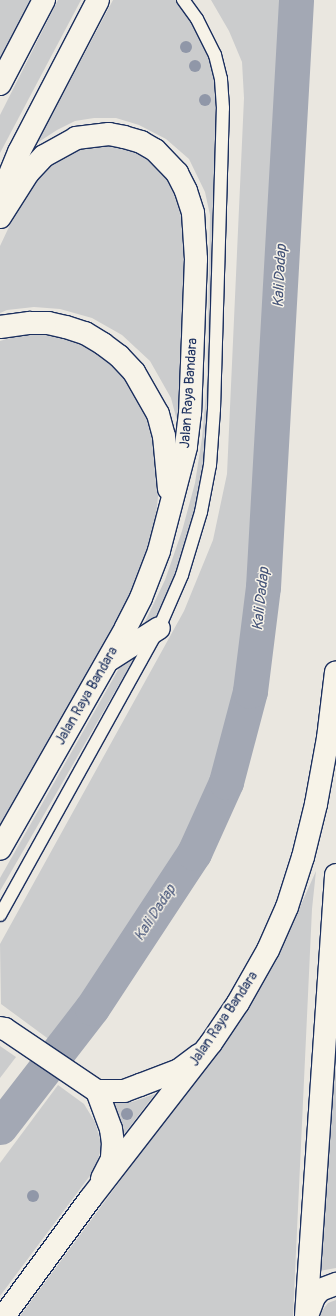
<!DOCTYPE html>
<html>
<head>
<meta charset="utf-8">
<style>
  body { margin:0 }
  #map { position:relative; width:336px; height:1316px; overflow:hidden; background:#eae7e0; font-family:Pangolin,sans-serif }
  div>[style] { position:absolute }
  .green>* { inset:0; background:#cbcccd }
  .river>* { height:35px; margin:-17.5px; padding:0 17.5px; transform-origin:17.5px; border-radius:17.5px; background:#a3a8b4 }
  .roads { filter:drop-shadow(1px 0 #1b2f5e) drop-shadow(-1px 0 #1b2f5e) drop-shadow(0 1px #1b2f5e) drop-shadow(0 -1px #1b2f5e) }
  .lane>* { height:12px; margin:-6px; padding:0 6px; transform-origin:6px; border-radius:6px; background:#f7f3e8 }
  .secondary>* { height:22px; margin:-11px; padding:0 11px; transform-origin:11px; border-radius:11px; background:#f7f3e8 }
  .primary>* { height:22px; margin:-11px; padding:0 11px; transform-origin:11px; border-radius:11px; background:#f7f3e8 }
  .trees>* { width:12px; height:12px; margin:-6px; border-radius:50%; background:#9097a8 }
  span { translate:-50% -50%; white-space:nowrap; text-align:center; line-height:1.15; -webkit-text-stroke:3px #f7f3e8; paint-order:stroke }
  .street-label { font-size:14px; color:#1b2f5e }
  .water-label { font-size:15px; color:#445378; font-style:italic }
</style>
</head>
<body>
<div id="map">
  <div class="green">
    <i style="clip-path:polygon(0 0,32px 0,0 61px)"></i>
    <i style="clip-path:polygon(58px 0,81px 0,0 153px,0 115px)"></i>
    <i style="clip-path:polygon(113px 0,177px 0,193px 21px,211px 58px,220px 109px,208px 438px,201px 486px,189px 533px,172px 583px,149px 630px,144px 624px,165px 580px,182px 531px,195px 483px,202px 438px,207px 382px,210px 215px,205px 192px,189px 159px,166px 139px,139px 125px,116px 118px,94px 118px,75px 121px,57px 130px,37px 143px)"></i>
    <i style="clip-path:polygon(211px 0,291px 0,258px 587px,246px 689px,221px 780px,189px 849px,89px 999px,54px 1043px,1px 1004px,0 944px,184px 611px,213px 540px,227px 474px,244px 98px,242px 62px,229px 31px)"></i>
    <i style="clip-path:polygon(89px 145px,114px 146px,136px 152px,154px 165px,170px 183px,181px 207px,186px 236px,181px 436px,171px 398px,150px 361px,122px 335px,92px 318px,60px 309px,34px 307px,7px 310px,0 313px,0 246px,24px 195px,42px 170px,67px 152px)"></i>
    <i style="clip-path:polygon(20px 335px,56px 335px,85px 344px,114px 363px,139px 396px,154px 426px,160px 480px,155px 523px,133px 593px,0 835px,0 341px)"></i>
    <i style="clip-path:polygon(136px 655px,0 891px,0 878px,122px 663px)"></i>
    <i style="clip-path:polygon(316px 871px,312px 909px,293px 1316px,20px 1316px,177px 1104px,213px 1059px,257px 991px,291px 927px)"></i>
    <i style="clip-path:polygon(336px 956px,336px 1268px,319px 1271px)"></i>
    <i style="clip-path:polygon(0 1046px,16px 1057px,0 1078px)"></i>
    <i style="clip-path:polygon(58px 1085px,84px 1104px,95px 1122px,102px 1146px,98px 1159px,92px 1173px,0 1296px,0 1163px)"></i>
    <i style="clip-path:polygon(155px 1094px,121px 1138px,120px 1120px,115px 1106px,107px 1097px,132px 1102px)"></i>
    <i style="clip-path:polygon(336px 1300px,336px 1316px,318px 1316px,328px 1303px)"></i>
  </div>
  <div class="river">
    <i style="left:0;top:1127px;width:150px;rotate:-52.3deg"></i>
    <i style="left:92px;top:1008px;width:186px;rotate:-56.7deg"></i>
    <i style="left:194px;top:853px;width:78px;rotate:-65.7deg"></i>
    <i style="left:226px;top:782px;width:94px;rotate:-75.2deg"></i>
    <i style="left:250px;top:691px;width:105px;rotate:-82.9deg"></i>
    <i style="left:263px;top:587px;width:588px;rotate:-86.78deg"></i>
  </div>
  <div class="roads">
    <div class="lane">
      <i style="left:0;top:915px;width:328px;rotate:-61deg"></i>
      <i style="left:159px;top:628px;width:58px;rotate:-66.5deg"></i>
      <i style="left:182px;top:575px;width:66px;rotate:-73.2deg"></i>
      <i style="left:201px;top:512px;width:48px;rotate:-79.2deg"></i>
      <i style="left:210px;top:465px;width:56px;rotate:-85.9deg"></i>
      <i style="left:214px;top:409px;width:301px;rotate:-88.3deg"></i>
      <i style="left:223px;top:108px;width:29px;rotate:-94deg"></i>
      <i style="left:221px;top:79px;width:25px;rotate:-104deg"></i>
      <i style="left:215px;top:55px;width:40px;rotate:-116.6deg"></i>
      <i style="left:197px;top:19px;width:24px;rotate:-126deg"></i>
    </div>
    <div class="secondary">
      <i style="left:0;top:84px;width:95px;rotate:-62.4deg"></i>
      <i style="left:1px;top:196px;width:48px;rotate:-67.8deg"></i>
      <i style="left:19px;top:152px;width:171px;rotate:-62.5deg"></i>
      <i style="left:0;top:217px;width:52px;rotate:-57.5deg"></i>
      <i style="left:28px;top:173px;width:23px;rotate:-47deg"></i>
      <i style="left:44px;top:156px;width:37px;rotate:-29deg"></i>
      <i style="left:76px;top:138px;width:33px;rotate:-7deg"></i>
      <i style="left:109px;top:134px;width:15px;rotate:11deg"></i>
      <i style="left:124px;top:137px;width:18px;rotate:16deg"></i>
      <i style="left:141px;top:142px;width:16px;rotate:30deg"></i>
      <i style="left:155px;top:150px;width:32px;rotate:46deg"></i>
      <i style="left:177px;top:173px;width:20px;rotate:63deg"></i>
      <i style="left:186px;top:191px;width:23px;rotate:72deg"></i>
      <i style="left:193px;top:213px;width:46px;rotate:86.3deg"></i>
      <i style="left:196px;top:259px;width:154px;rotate:92.2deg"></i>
      <i style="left:190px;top:413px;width:34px;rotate:97deg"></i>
      <i style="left:186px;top:447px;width:107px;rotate:104.6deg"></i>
      <i style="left:159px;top:551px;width:50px;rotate:111deg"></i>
      <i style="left:141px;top:598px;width:34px;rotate:117deg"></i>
      <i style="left:126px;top:628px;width:254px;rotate:119.7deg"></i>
      <i style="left:0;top:327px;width:30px;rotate:-8deg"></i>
      <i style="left:30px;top:323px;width:18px"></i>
      <i style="left:48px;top:323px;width:18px;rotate:13deg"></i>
      <i style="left:66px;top:327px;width:20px;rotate:18deg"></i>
      <i style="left:85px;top:333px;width:21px;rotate:31deg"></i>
      <i style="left:103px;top:344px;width:20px;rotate:37deg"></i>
      <i style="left:119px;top:356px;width:22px;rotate:47deg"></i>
      <i style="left:134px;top:372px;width:48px;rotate:60.3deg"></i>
      <i style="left:158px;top:414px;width:23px;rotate:75deg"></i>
      <i style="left:164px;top:436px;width:53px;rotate:84.6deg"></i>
      <i style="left:109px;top:660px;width:59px;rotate:-32.6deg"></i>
      <i style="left:0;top:1028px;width:5px;rotate:11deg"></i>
      <i style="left:5px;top:1029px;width:111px;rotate:34deg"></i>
      <i style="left:97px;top:1091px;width:27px"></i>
      <i style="left:124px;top:1091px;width:17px;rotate:-21deg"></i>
      <i style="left:140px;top:1085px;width:42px;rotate:-21deg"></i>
      <i style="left:179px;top:1070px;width:25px;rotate:-37deg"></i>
      <i style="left:97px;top:1091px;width:40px;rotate:69.8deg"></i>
      <i style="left:111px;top:1129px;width:14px;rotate:82deg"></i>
      <i style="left:113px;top:1143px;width:16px;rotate:94deg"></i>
      <i style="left:112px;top:1159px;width:22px;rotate:117deg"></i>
      <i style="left:308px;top:1313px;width:17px;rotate:-69deg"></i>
      <i style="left:314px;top:1297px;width:9px;rotate:-49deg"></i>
      <i style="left:320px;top:1290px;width:17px;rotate:-21deg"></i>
      <i style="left:306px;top:1316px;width:442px;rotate:-86.1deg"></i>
    </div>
    <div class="primary">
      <i style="left:4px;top:1316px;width:145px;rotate:-53.7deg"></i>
      <i style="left:90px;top:1199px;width:197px;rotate:-52.2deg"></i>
      <i style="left:211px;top:1043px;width:48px;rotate:-56deg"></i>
      <i style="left:238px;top:1003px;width:61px;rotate:-60.5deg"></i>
      <i style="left:268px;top:950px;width:47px;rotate:-66.2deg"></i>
      <i style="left:287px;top:907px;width:52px;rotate:-72.3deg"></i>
      <i style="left:303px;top:857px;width:55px;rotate:-76.2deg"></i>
      <i style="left:316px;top:804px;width:67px;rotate:-79.7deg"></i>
      <i style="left:328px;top:738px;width:66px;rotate:-83.1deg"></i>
    </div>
  </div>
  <div class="trees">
    <i style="left:186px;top:47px"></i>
    <i style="left:195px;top:66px"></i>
    <i style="left:205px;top:100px"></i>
    <i style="left:127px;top:1114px"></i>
    <i style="left:33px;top:1196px"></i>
  </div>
  <div class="street-label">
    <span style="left:189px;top:393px;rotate:-86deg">Jalan Raya Bandara</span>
    <span style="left:87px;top:696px;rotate:-60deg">Jalan Raya Bandara</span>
    <span style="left:224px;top:1019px;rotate:-56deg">Jalan Raya Bandara</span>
  </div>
  <div class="water-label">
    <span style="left:280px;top:276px;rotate:-87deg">Kali Dadap</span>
    <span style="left:261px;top:599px;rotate:-84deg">Kali Dadap</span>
    <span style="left:155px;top:913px;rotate:-57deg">Kali Dadap</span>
  </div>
</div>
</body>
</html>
